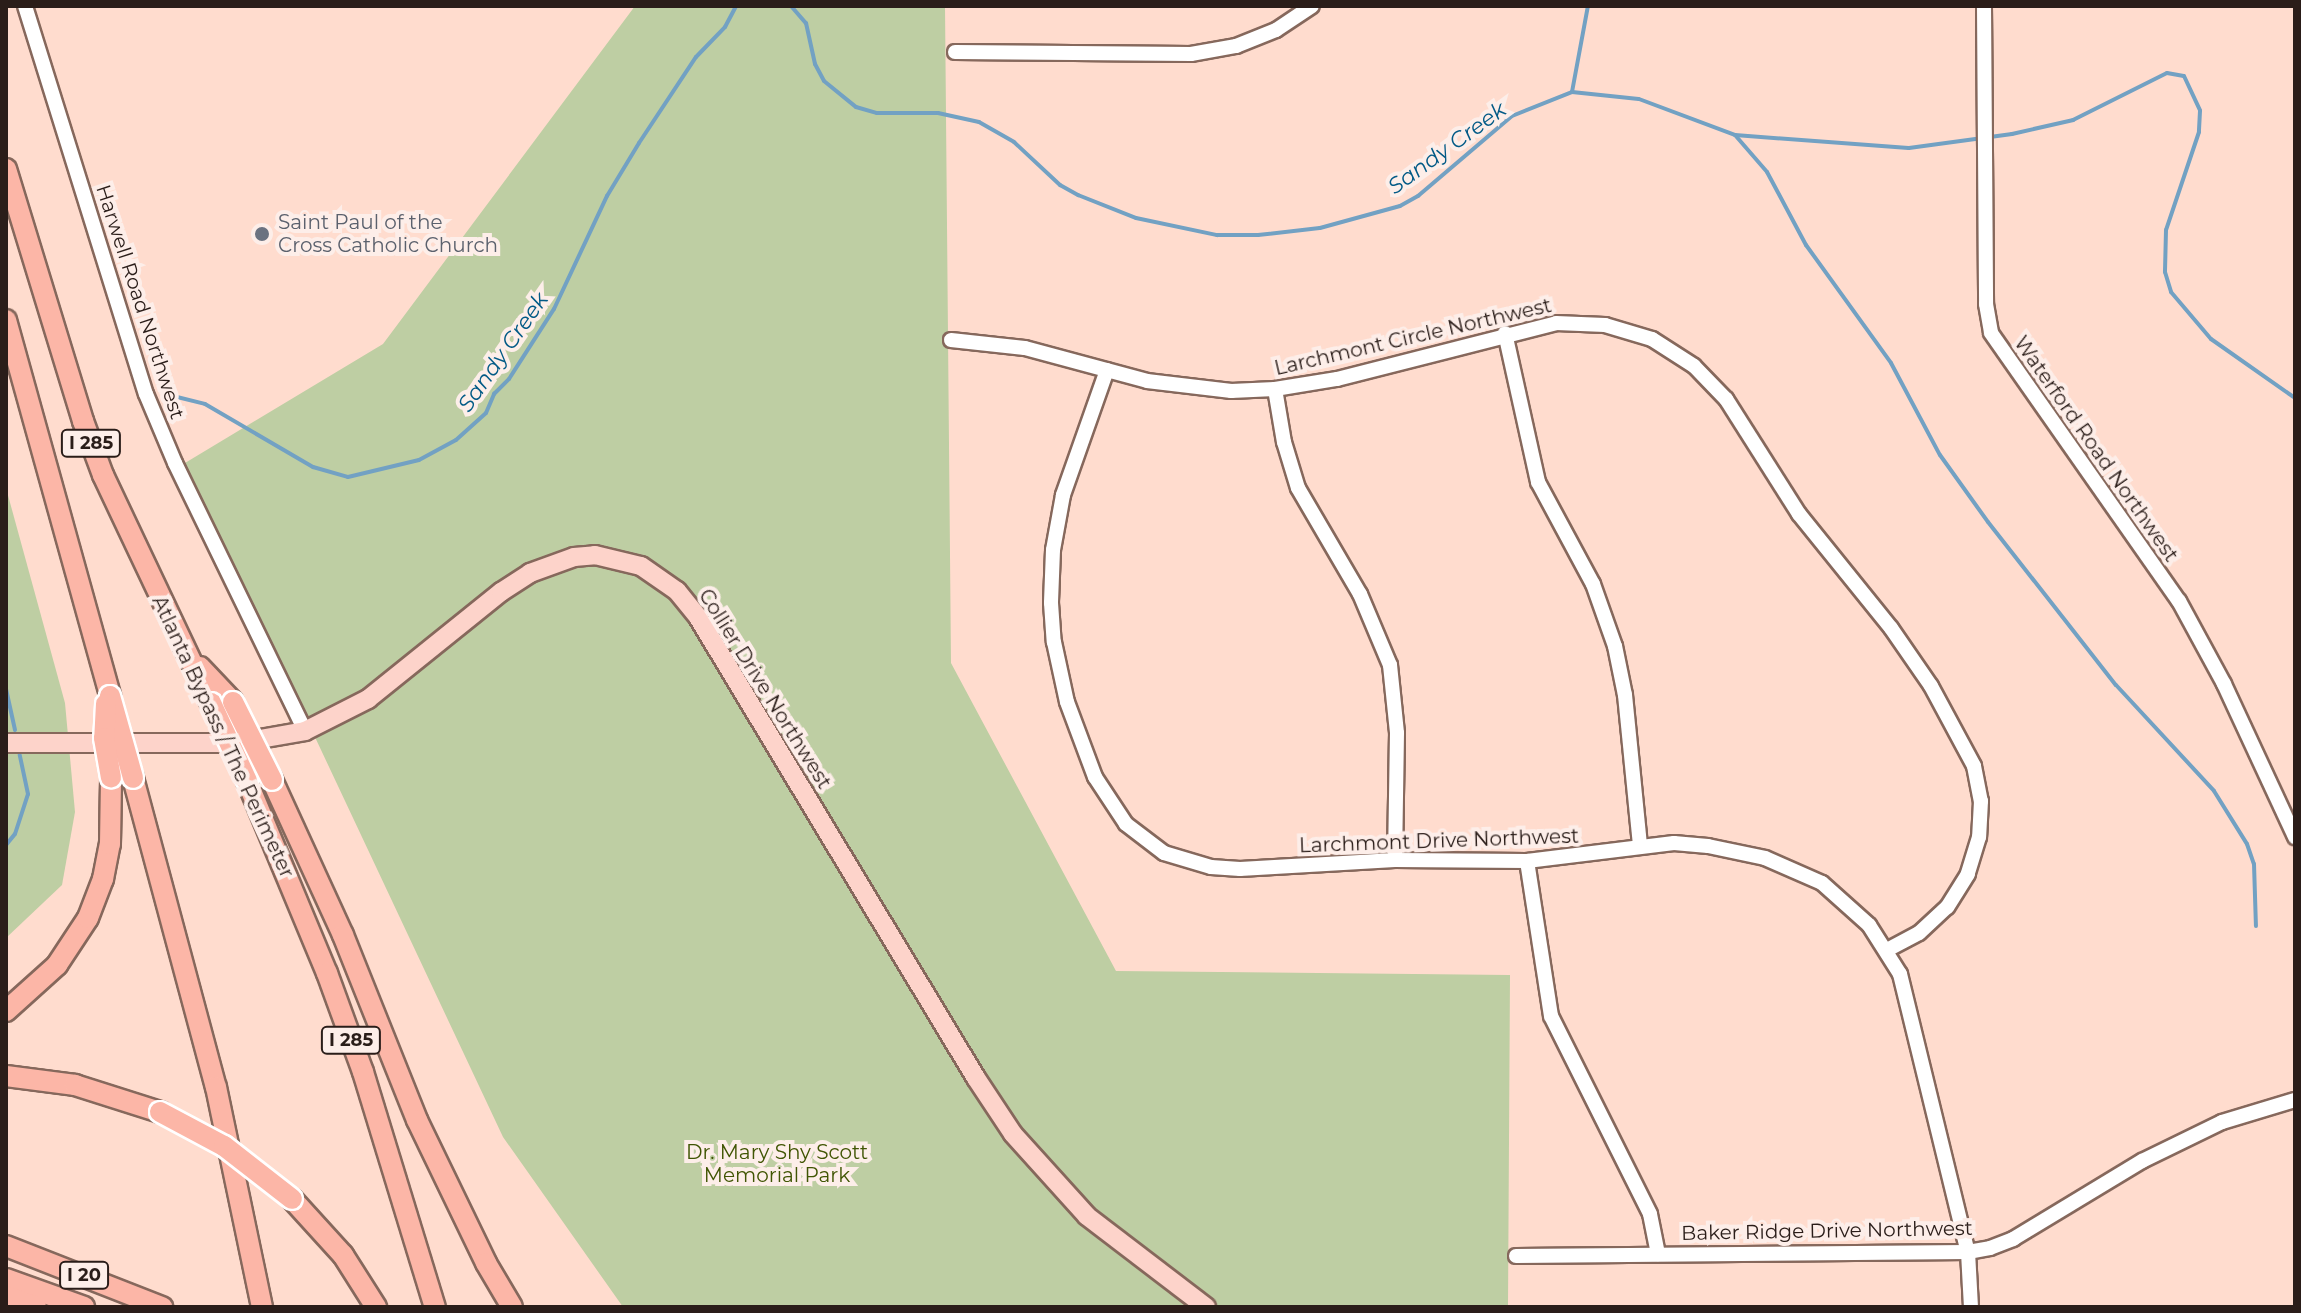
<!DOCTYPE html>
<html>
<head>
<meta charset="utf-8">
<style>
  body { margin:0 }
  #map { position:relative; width:2301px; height:1313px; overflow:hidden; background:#ffdcce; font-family:Montserrat,sans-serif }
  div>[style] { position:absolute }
  .green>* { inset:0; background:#becea3 }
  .stream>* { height:4px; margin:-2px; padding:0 2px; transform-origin:2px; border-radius:2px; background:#72a1c3 }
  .roads { filter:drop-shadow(2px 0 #86685c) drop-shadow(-2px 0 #86685c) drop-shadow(0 2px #86685c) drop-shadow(0 -2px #86685c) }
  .minor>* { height:14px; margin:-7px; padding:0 7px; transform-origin:7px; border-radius:7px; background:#fff }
  .major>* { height:18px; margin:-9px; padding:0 9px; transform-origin:9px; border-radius:9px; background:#fdd3ca }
  .highway>* { height:20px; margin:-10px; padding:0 10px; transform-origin:10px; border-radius:10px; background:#fcb6a7 }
  .bridges { filter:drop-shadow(2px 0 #fff) drop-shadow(-2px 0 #fff) drop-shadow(0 2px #fff) drop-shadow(0 -2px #fff) }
  .highway-bridge>* { height:20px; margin:-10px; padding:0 10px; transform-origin:10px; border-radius:10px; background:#fcb6a7 }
  .dots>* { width:22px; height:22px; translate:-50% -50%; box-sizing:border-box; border:4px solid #fdeee9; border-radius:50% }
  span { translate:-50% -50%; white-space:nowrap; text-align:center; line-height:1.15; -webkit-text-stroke:8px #fdeee9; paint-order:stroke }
  .shield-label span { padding:2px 6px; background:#fdeee9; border:2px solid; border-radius:6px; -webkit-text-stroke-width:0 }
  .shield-label { font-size:18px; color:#2a1d19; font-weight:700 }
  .worship-label { font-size:20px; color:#5b616d }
  .left { translate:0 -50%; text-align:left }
  .street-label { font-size:20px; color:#2a1d19 }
  .park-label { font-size:20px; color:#405503 }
  .water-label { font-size:22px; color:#025a86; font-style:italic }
  .frame { position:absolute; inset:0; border:8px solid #2a1d19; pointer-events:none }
</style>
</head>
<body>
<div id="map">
  <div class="green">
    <i style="clip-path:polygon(635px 6px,945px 6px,951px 663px,1116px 971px,1510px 975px,1508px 1307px,623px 1307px,503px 1137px,314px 735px,220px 556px,185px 463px,383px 344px)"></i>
    <i style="clip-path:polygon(6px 488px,65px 703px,75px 812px,62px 885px,6px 938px)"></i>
  </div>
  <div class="stream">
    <i style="left:791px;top:6px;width:23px;rotate:49deg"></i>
    <i style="left:806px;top:23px;width:42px;rotate:77.6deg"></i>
    <i style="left:815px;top:64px;width:19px;rotate:62deg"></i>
    <i style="left:824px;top:81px;width:41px;rotate:39.1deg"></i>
    <i style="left:856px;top:107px;width:22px;rotate:16deg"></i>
    <i style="left:877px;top:113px;width:61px"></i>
    <i style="left:938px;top:113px;width:42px;rotate:12.4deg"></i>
    <i style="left:979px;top:122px;width:40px;rotate:29.7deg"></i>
    <i style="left:1014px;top:142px;width:63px;rotate:43.1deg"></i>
    <i style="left:1060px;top:185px;width:21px;rotate:29deg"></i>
    <i style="left:1078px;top:195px;width:62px;rotate:21.6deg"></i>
    <i style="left:1136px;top:218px;width:83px;rotate:11.9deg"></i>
    <i style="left:1217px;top:235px;width:41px"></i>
    <i style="left:1258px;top:235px;width:62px;rotate:-6.4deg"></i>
    <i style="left:1320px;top:228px;width:83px;rotate:-15.4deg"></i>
    <i style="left:1400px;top:206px;width:21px;rotate:-29deg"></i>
    <i style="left:1418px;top:196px;width:123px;rotate:-40.4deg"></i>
    <i style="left:1512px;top:116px;width:65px;rotate:-21.8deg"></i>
    <i style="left:1572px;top:92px;width:67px;rotate:6deg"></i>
    <i style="left:1639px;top:99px;width:103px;rotate:20.6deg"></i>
    <i style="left:1735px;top:135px;width:174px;rotate:4.3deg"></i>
    <i style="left:1909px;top:148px;width:104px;rotate:-7.7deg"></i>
    <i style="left:2012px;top:134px;width:63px;rotate:-12.9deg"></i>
    <i style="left:2073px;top:120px;width:105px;rotate:-26.6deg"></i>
    <i style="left:2167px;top:73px;width:17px;rotate:10deg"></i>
    <i style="left:2184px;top:76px;width:38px;rotate:65deg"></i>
    <i style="left:2200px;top:111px;width:21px;rotate:93deg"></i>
    <i style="left:2199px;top:132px;width:103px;rotate:108.6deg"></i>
    <i style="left:2166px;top:230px;width:42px;rotate:91.4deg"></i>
    <i style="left:2165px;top:272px;width:21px;rotate:73deg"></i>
    <i style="left:2171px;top:292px;width:62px;rotate:49.6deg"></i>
    <i style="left:2211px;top:339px;width:103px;rotate:35.1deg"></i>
    <i style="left:1572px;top:92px;width:87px;rotate:-79.5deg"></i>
    <i style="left:1735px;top:135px;width:49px;rotate:49.1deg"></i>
    <i style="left:1767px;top:172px;width:83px;rotate:61.9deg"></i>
    <i style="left:1806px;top:245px;width:145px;rotate:54.2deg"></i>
    <i style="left:1891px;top:363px;width:104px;rotate:62deg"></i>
    <i style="left:1940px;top:455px;width:82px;rotate:54.4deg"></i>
    <i style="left:1988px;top:522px;width:207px;rotate:51.9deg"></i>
    <i style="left:2116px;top:685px;width:144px;rotate:47.2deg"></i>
    <i style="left:2214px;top:791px;width:62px;rotate:58.1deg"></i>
    <i style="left:2247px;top:844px;width:21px;rotate:71deg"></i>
    <i style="left:2254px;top:864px;width:62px;rotate:88.2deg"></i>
    <i style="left:165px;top:394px;width:41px;rotate:14deg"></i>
    <i style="left:205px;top:404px;width:125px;rotate:30.3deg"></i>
    <i style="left:313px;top:467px;width:36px;rotate:16deg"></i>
    <i style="left:348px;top:477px;width:73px;rotate:-13.5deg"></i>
    <i style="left:419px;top:460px;width:42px;rotate:-28.4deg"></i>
    <i style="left:456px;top:440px;width:40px;rotate:-42deg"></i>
    <i style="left:486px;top:413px;width:21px;rotate:-67deg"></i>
    <i style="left:494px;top:394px;width:21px;rotate:-45deg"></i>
    <i style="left:509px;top:379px;width:83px;rotate:-57.3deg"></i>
    <i style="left:554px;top:309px;width:125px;rotate:-64.9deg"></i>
    <i style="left:607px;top:196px;width:62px;rotate:-58.9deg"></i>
    <i style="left:639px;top:143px;width:103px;rotate:-56.5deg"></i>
    <i style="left:696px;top:57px;width:42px;rotate:-46deg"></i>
    <i style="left:725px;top:27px;width:24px;rotate:-62deg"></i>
    <i style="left:6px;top:689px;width:42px;rotate:77.6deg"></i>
    <i style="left:6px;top:845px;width:14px;rotate:-51deg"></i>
    <i style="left:15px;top:834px;width:42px;rotate:-72deg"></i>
    <i style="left:28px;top:794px;width:40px;rotate:-102deg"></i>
  </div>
  <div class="roads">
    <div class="minor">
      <i style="left:25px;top:6px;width:406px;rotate:72.7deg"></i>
      <i style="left:146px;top:394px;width:75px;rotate:67.2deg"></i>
      <i style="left:175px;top:463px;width:298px;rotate:64.1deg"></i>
      <i style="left:1984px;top:6px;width:298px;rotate:89.6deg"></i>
      <i style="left:1986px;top:304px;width:29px;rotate:80deg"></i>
      <i style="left:1991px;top:333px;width:327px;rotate:55deg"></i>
      <i style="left:2179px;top:601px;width:94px;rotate:61.5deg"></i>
      <i style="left:2224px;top:684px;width:169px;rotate:65.1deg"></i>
      <i style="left:955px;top:52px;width:236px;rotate:0.5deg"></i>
      <i style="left:1191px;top:54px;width:46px;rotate:-10.1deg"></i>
      <i style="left:1236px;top:46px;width:43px;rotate:-21.8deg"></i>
      <i style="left:1276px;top:30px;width:43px;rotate:-33.7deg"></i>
      <i style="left:1505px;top:333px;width:153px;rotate:77.5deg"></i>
      <i style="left:1538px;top:482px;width:116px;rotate:61.7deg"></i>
      <i style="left:1593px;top:584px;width:66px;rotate:70.5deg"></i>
      <i style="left:1615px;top:646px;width:50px;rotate:78.5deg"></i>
      <i style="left:1625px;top:695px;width:152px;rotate:84.3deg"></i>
      <i style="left:951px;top:340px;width:74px;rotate:6.2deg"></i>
      <i style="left:1025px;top:348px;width:126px;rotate:15.1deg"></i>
      <i style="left:1147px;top:381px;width:85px;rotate:6.8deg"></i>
      <i style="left:1231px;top:391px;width:44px;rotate:-2.6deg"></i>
      <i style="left:1275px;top:389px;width:63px;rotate:-9.2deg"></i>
      <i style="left:1337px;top:379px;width:226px;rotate:-14.3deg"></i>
      <i style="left:1556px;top:323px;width:49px;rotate:2.3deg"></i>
      <i style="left:1605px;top:325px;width:49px;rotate:16.6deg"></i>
      <i style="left:1652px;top:339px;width:50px;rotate:32.7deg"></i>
      <i style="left:1694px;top:366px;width:46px;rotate:45.9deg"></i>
      <i style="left:1726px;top:399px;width:136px;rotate:57.6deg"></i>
      <i style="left:1799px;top:514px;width:146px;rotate:51.1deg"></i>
      <i style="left:1891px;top:628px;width:70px;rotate:55.4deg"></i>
      <i style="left:1931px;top:686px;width:91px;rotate:61.7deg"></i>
      <i style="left:1974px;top:766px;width:36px;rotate:79deg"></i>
      <i style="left:1981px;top:801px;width:36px;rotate:93deg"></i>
      <i style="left:1979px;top:837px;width:39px;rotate:107deg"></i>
      <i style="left:1968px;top:874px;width:39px;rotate:122deg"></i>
      <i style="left:1947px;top:907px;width:38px;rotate:137deg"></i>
      <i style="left:1919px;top:933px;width:36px;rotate:152deg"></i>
      <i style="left:1107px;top:370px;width:133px;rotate:109.4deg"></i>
      <i style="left:1063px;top:495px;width:56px;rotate:100.3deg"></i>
      <i style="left:1053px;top:550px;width:53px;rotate:92.2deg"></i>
      <i style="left:1051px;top:603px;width:39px;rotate:86deg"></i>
      <i style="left:1054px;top:642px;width:61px;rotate:77.8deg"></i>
      <i style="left:1067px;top:702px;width:80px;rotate:69.5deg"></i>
      <i style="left:1095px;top:777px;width:56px;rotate:56.6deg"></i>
      <i style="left:1126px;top:824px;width:48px;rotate:37.3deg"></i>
      <i style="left:1164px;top:853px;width:49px;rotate:16.6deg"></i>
      <i style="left:1211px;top:867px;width:29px;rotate:4deg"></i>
      <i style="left:1240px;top:869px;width:155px;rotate:-3.3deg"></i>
      <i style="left:1395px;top:860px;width:132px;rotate:0.4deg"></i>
      <i style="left:1527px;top:861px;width:148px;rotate:-7deg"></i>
      <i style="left:1674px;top:843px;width:34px;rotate:5deg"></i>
      <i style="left:1708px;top:846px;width:58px;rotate:11.9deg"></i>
      <i style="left:1765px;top:858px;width:62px;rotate:23.7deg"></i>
      <i style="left:1822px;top:883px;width:63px;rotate:41.8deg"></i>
      <i style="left:1869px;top:925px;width:58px;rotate:57.7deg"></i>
      <i style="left:1900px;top:974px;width:286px;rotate:76.3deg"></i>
      <i style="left:1968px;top:1252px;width:55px;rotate:86.9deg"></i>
      <i style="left:1275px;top:389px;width:54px;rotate:80.4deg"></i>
      <i style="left:1284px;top:442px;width:48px;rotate:73.1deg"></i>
      <i style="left:1298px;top:488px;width:123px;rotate:59.7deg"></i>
      <i style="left:1360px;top:594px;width:77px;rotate:67.1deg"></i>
      <i style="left:1390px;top:665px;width:68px;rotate:84.1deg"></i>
      <i style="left:1397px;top:733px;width:127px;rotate:90.9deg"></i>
      <i style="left:1527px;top:861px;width:157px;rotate:81.2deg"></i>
      <i style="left:1551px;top:1016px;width:221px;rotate:63.4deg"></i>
      <i style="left:1650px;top:1214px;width:41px;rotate:78.7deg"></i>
      <i style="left:1516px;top:1256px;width:452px;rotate:-0.5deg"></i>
      <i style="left:1968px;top:1252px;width:22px;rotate:-10deg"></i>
      <i style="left:1990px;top:1248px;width:25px;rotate:-21deg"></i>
      <i style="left:2013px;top:1239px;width:151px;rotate:-31.2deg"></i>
      <i style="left:2142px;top:1161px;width:89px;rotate:-26deg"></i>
      <i style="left:2222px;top:1122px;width:76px;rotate:-16.8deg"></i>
    </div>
    <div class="major">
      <i style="left:6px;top:743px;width:231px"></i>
      <i style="left:237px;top:743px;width:69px;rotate:-10deg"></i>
      <i style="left:305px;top:731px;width:71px;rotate:-26.9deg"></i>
      <i style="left:368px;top:699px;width:171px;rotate:-38.8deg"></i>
      <i style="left:501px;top:592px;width:35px;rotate:-33deg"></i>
      <i style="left:530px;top:573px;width:47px;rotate:-20deg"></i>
      <i style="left:574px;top:557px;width:21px;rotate:-5deg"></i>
      <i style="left:595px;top:555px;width:47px;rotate:13.4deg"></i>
      <i style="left:641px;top:566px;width:44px;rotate:34.8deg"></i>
      <i style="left:677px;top:591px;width:33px;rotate:51deg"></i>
      <i style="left:698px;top:617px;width:538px;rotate:58.91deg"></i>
      <i style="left:976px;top:1078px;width:67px;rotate:56.5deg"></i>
      <i style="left:1013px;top:1134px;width:110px;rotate:47.9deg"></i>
      <i style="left:1087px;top:1216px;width:150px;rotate:37.4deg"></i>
    </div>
    <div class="highway">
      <i style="left:6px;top:169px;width:264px;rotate:73deg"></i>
      <i style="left:83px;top:421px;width:58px;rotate:69.7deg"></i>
      <i style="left:103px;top:475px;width:252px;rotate:64.7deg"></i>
      <i style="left:6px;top:320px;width:390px;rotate:74.5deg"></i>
      <i style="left:200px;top:667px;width:48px;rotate:46.7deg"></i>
      <i style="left:133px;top:778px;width:320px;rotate:75deg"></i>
      <i style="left:216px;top:1087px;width:225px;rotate:78.2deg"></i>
      <i style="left:272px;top:780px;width:170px;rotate:65.4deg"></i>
      <i style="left:343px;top:935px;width:199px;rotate:68.2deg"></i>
      <i style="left:417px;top:1120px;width:159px;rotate:64.2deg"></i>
      <i style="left:486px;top:1263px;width:51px;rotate:59.4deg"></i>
      <i style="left:247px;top:781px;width:208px;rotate:67.4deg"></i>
      <i style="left:327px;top:973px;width:105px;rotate:70deg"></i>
      <i style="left:363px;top:1072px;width:246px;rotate:73deg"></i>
      <i style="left:6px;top:1011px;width:69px;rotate:-42deg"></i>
      <i style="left:57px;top:965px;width:56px;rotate:-56.6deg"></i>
      <i style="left:88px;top:918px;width:42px;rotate:-69deg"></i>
      <i style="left:103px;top:879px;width:36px;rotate:-79deg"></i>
      <i style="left:110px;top:844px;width:67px;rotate:-89.1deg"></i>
      <i style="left:6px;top:1076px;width:70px;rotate:7.4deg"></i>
      <i style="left:75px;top:1085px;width:89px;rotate:17.6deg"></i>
      <i style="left:292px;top:1199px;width:76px;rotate:47.7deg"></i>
      <i style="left:343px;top:1255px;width:62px;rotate:57.6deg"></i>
      <i style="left:6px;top:1246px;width:168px;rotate:21.4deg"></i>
      <i style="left:6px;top:1279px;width:83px;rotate:19.7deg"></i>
      <i style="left:6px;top:1296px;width:32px;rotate:20deg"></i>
    </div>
  </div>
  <div class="bridges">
    <div class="highway-bridge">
      <i style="left:110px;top:696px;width:85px;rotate:74.3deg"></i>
      <i style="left:233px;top:702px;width:87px;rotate:63.4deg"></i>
      <i style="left:211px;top:703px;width:86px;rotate:65.2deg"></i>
      <i style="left:106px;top:704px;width:34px;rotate:93deg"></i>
      <i style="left:104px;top:738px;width:40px;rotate:80deg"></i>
      <i style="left:160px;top:1112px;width:72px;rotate:28deg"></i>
      <i style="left:224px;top:1146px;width:86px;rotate:37.9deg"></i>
    </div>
  </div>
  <div class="dots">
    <i style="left:262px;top:234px;background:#6b7280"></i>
  </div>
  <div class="shield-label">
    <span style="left:91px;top:443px">I 285</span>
    <span style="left:351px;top:1040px">I 285</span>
    <span style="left:84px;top:1275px">I 20</span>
  </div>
  <div class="worship-label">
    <span class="left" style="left:278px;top:234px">Saint Paul of the<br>Cross Catholic Church</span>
  </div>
  <div class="street-label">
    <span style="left:140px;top:302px;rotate:72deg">Harwell Road Northwest</span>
    <span style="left:1413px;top:337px;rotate:-13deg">Larchmont Circle Northwest</span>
    <span style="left:2096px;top:449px;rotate:55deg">Waterford Road Northwest</span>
    <span style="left:765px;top:689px;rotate:58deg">Collier Drive Northwest</span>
    <span style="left:223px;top:737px;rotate:65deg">Atlanta Bypass / The Perimeter</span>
    <span style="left:1439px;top:841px;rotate:-2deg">Larchmont Drive Northwest</span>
    <span style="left:1827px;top:1231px;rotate:-1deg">Baker Ridge Drive Northwest</span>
  </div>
  <div class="park-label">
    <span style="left:777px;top:1164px">Dr. Mary Shy Scott<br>Memorial Park</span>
  </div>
  <div class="water-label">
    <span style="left:1447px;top:148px;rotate:-36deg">Sandy Creek</span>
    <span style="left:503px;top:352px;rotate:-55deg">Sandy Creek</span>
  </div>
  <div class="frame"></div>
</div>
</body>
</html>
